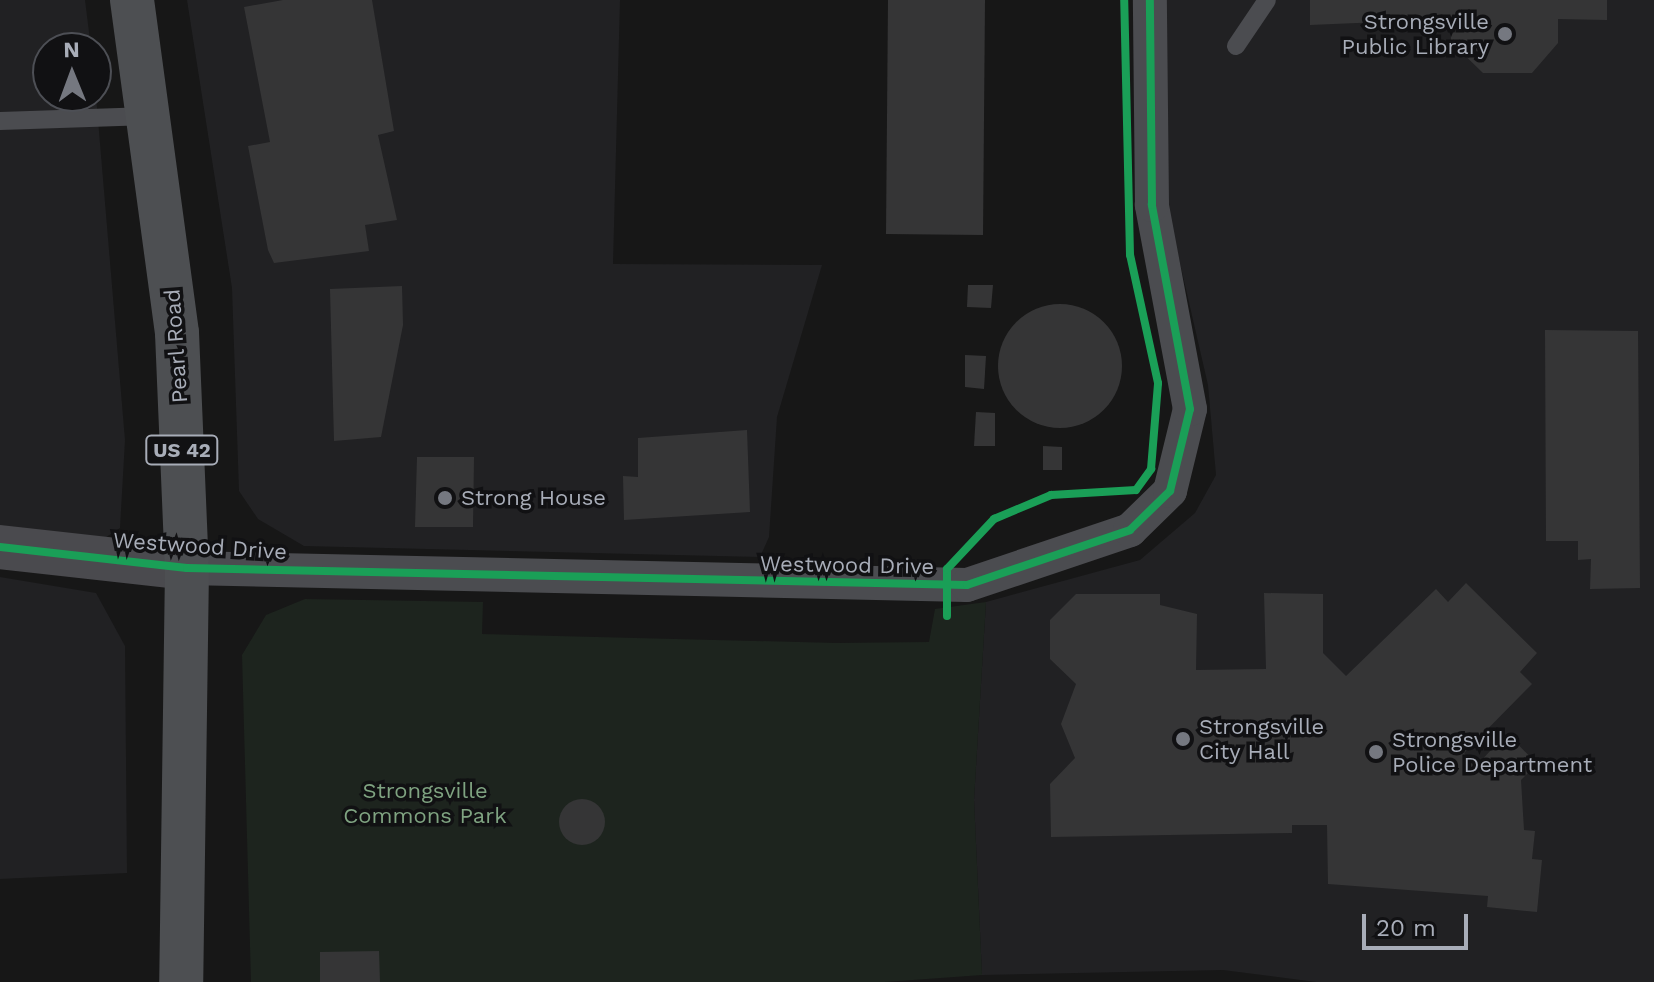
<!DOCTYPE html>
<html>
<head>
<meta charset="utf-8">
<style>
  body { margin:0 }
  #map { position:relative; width:1654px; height:982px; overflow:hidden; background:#171717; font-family:"Work Sans",sans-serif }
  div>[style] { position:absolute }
  .built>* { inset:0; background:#212123 }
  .green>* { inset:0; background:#1d241e }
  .building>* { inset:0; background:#353536 }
  .round { border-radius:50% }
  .lane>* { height:18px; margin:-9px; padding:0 9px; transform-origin:9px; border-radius:9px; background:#4b4c50 }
  .street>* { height:34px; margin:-17px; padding:0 17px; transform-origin:17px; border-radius:17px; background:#4b4c50 }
  .secondary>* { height:44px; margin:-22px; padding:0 22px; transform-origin:22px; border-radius:22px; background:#4a4a4e }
  .primary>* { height:44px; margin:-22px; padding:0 22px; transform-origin:22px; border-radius:22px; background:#4d4f52 }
  .cycleway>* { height:8px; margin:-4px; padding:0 4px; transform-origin:4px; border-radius:4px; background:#1a9f57 }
  .dots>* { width:22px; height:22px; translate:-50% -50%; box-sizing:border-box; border:4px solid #111113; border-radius:50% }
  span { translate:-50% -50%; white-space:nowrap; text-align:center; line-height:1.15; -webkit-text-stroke:7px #111113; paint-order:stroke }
  .shield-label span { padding:2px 6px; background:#111113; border:2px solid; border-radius:6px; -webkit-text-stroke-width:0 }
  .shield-label { font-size:20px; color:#a8adb8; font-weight:700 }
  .poi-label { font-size:22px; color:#a8adb8 }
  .right { translate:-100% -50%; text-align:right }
  .left { translate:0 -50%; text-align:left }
  .street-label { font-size:22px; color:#a8adb8 }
  .park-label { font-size:22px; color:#7fa381 }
  .north { position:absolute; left:32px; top:32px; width:80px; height:80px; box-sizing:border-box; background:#111113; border:2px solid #4d4f55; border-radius:50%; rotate:359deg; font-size:22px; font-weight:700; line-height:32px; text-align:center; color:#a8adb8 }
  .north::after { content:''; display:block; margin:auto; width:28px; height:36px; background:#757880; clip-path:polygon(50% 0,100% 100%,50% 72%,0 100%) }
  .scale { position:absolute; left:1362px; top:914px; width:106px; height:36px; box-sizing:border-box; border:4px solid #a8adb8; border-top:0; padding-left:10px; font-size:24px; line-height:28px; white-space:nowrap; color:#a8adb8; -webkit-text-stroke:6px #111113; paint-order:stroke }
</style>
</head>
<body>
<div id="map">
  <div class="built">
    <i style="clip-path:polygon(0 0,85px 0,91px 48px,48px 48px,48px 96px,96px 96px,125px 440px,120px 528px,100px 541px,0 536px)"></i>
    <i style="clip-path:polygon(187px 0,620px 0,613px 264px,822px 265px,777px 417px,769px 537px,760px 557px,304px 546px,258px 519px,239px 491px,232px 288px)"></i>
    <i style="clip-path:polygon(1163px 0,1654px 0,1654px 982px,1316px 982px,1223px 970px,982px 975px,974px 800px,986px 602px,1140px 560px,1195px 513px,1216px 475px,1208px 385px,1162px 185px)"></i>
    <i style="clip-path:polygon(0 577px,96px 593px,125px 646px,127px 873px,0 879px)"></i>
  </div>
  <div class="green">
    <i style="clip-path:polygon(305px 599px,483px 602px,482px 634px,836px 643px,929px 642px,935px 609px,986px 602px,974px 800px,982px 975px,885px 982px,251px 982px,242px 655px,266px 615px)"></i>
  </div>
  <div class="building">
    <i style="clip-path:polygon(283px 0,372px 0,394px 131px,378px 135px,397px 220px,365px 225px,369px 251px,274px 263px,268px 250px,248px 146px,270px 142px,244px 7px)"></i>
    <i style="clip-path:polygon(888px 0,985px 0,983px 235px,886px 234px)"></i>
    <i style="clip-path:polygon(1310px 0,1607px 0,1607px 20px,1558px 19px,1558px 43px,1532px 73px,1483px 73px,1451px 42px,1451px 19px,1310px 25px)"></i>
    <i style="clip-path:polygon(968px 285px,993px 285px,991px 308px,967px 307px)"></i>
    <i style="clip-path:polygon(402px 286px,403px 325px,381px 437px,334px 441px,330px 289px)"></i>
    <i class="round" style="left:998px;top:304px;width:124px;height:124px"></i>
    <i style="clip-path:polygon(1545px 330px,1638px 331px,1640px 588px,1590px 589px,1591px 559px,1578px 560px,1578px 541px,1546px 541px)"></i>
    <i style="clip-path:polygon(965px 355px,986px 356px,984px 389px,965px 387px)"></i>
    <i style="clip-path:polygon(976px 412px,995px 413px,995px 446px,974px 446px)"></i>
    <i style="clip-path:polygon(747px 430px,750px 512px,624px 520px,623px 476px,638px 477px,638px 438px)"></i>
    <i style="clip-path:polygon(1043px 446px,1062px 447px,1062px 470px,1043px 470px)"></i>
    <i style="clip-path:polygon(417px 457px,474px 457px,473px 527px,415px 527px)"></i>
    <i style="clip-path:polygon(1466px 583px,1537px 653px,1520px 672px,1532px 684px,1464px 753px,1476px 766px,1507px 733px,1537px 764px,1521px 780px,1524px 830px,1535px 831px,1532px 859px,1542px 860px,1537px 912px,1487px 907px,1488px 896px,1328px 884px,1327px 825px,1292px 825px,1292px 833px,1051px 837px,1050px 784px,1075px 758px,1061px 724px,1076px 684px,1050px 659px,1050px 620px,1076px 594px,1160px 594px,1160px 605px,1197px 614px,1196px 670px,1266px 669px,1264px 593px,1323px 594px,1323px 653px,1346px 676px,1436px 589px,1448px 602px)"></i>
    <i class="round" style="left:559px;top:799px;width:46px;height:46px"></i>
    <i style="clip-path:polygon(379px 951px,380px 982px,320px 982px,320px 952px)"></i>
  </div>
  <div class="lane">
    <i style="left:1236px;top:46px;width:55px;rotate:-56deg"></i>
    <i style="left:0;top:121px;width:149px;rotate:-1.9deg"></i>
  </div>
  <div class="street">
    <i style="left:187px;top:568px;width:780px;rotate:1.25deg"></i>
    <i style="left:967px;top:585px;width:172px;rotate:-18.6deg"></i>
    <i style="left:1130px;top:530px;width:56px;rotate:-44.3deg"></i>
    <i style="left:1170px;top:491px;width:84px;rotate:-76.3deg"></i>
    <i style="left:1190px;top:409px;width:208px;rotate:-100.6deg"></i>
    <i style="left:1152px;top:205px;width:205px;rotate:-90.6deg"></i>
  </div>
  <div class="secondary">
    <i style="left:0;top:547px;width:188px;rotate:6.4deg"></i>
  </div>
  <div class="primary">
    <i style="left:132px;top:0;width:336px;rotate:82.3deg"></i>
    <i style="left:177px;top:333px;width:235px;rotate:87.6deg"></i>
    <i style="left:187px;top:568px;width:414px;rotate:90.8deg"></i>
  </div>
  <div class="cycleway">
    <i style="left:0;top:547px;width:188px;rotate:6.4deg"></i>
    <i style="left:187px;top:568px;width:780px;rotate:1.25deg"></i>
    <i style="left:967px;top:585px;width:172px;rotate:-18.6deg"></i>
    <i style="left:1130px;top:530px;width:56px;rotate:-44.3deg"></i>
    <i style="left:1170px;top:491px;width:84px;rotate:-76.3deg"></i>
    <i style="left:1190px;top:409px;width:208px;rotate:-100.6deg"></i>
    <i style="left:1152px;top:205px;width:205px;rotate:-90.6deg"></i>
    <i style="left:947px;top:616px;width:47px;rotate:-90deg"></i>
    <i style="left:947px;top:569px;width:69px;rotate:-46.8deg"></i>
    <i style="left:994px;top:519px;width:62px;rotate:-22.8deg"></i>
    <i style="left:1051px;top:495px;width:85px;rotate:-3.4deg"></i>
    <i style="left:1136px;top:490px;width:26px;rotate:-54deg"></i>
    <i style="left:1151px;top:469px;width:86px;rotate:-85.3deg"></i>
    <i style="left:1158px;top:383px;width:131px;rotate:-102.3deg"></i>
    <i style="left:1130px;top:255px;width:255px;rotate:-91.3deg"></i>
  </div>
  <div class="dots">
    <i style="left:1505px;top:34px;background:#757880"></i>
    <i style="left:445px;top:498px;background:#757880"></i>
    <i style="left:1183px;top:739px;background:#757880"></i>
    <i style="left:1376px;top:752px;background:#757880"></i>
  </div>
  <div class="shield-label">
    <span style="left:182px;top:450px">US 42</span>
  </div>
  <div class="poi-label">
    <span class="right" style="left:1489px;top:34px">Strongsville<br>Public Library</span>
    <span class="left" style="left:461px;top:498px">Strong House</span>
    <span class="left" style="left:1199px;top:739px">Strongsville<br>City Hall</span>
    <span class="left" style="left:1392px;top:752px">Strongsville<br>Police Department</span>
  </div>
  <div class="street-label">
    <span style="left:176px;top:346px;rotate:-94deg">Pearl Road</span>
    <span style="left:200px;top:546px;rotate:4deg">Westwood Drive</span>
    <span style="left:847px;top:565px;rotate:1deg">Westwood Drive</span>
  </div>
  <div class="park-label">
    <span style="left:425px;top:803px">Strongsville<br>Commons Park</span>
  </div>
  <div class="north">N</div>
  <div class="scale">20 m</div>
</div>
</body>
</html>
